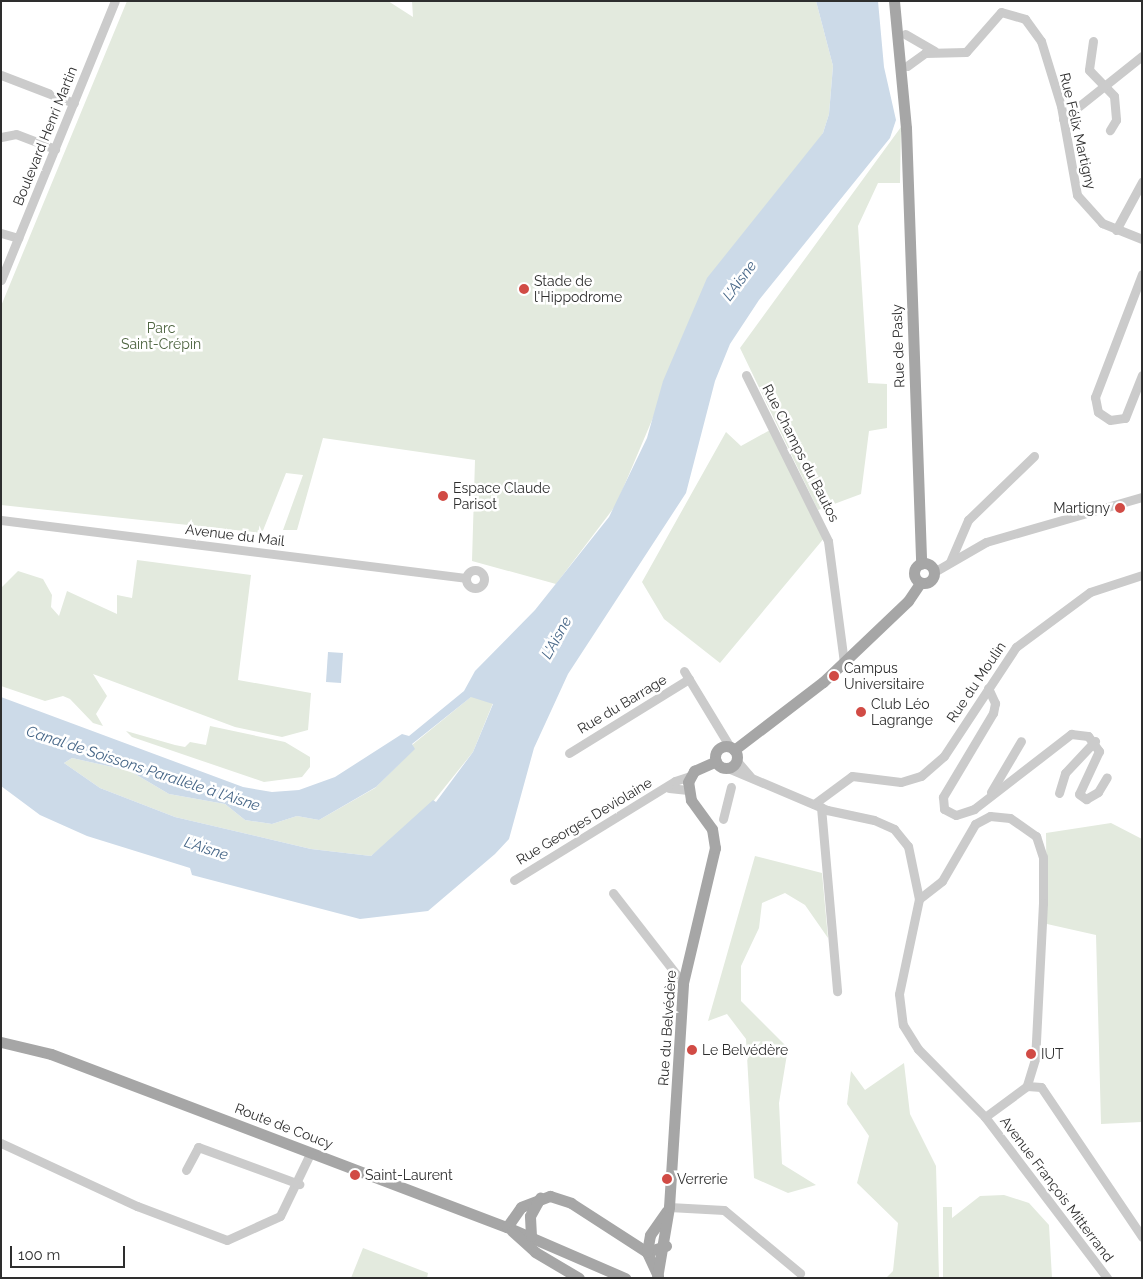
<!DOCTYPE html>
<html>
<head>
<meta charset="utf-8">
<style>
  body { margin:0 }
  #map { position:relative; width:1143px; height:1279px; overflow:hidden; background:#fff; font-family:Raleway,sans-serif }
  div>[style] { position:absolute }
  .green>* { inset:0; background:#e3eade }
  .water>* { inset:0; background:#ccdae8 }
  .minor>* { height:9px; margin:-4.5px; padding:0 4.5px; transform-origin:4.5px; border-radius:4.5px; background:#cbcbcb }
  .minor>.ring { margin:-4.5px; padding:0; box-sizing:content-box; background:none; border:9px solid #cbcbcb; border-radius:50% }
  .major>* { height:11px; margin:-5.5px; padding:0 5.5px; transform-origin:5.5px; border-radius:5.5px; background:#a6a6a6 }
  .major>.ring { margin:-5.5px; padding:0; box-sizing:content-box; background:none; border:11px solid #a6a6a6; border-radius:50% }
  .dots>* { width:14px; height:14px; translate:-50% -50%; box-sizing:border-box; border:2px solid #fff; border-radius:50% }
  span { translate:-50% -50%; white-space:nowrap; text-align:center; line-height:1.15; -webkit-text-stroke:5px #fff; paint-order:stroke }
  .street-label { font-size:14px; color:#2e2e2e }
  .poi-label { font-size:14px; color:#2e2e2e }
  .left { translate:0 -50%; text-align:left }
  .right { translate:-100% -50%; text-align:right }
  .park-label { font-size:14px; color:#4e6541 }
  .water-label { font-size:15px; color:#466687; font-style:italic }
  .frame { position:absolute; inset:0; border:2px solid #2e2e2e; pointer-events:none }
  .scale { position:absolute; left:10px; top:1246px; width:115px; height:22px; box-sizing:border-box; border:2px solid #2e2e2e; border-top:0; padding-left:6px; font-size:15px; line-height:18px; white-space:nowrap; color:#2e2e2e; -webkit-text-stroke:4px #fff; paint-order:stroke }
</style>
</head>
<body>
<div id="map">
  <div class="green">
    <i style="clip-path:polygon(127px 1px,388px 1px,413px 17px,412px 1px,816px 1px,833px 66px,829px 114px,823px 133px,655px 413px,616px 505px,556px 584px,472px 561px,475px 460px,323px 438px,297px 530px,283px 530px,303px 475px,286px 473px,262px 533px,1px 505px,1px 306px)"></i>
    <i style="clip-path:polygon(901px 127px,900px 183px,878px 183px,858px 226px,868px 383px,887px 384px,887px 428px,869px 431px,861px 494px,818px 510px,740px 348px)"></i>
    <i style="clip-path:polygon(770px 430px,825px 537px,720px 663px,664px 619px,642px 582px,726px 432px,741px 446px)"></i>
    <i style="clip-path:polygon(137px 560px,251px 575px,238px 680px,311px 693px,308px 730px,282px 737px,235px 727px,93px 674px,107px 696px,96px 714px,103px 726px,93px 723px,70px 699px,63px 696px,45px 701px,1px 686px,1px 588px,18px 571px,43px 579px,52px 595px,51px 607px,59px 616px,67px 591px,117px 614px,117px 595px,132px 598px)"></i>
    <i style="clip-path:polygon(472px 696px,493px 703px,473px 752px,424px 813px,371px 856px,311px 849px,175px 817px,100px 788px,64px 763px,72px 758px,130px 771px,169px 794px,225px 804px,245px 820px,272px 824px,297px 816px,319px 820px,375px 788px,414px 749px,412px 745px)"></i>
    <i style="clip-path:polygon(210px 726px,285px 742px,310px 757px,310px 767px,302px 777px,264px 782px,132px 737px,126px 731px,175px 745px,185px 747px,190px 742px,206px 745px)"></i>
    <i style="clip-path:polygon(1111px 823px,1142px 839px,1142px 1122px,1101px 1124px,1096px 935px,1047px 924px,1046px 833px)"></i>
    <i style="clip-path:polygon(755px 856px,822px 873px,828px 938px,805px 905px,785px 893px,762px 903px,759px 928px,741px 966px,741px 1001px,788px 1048px,779px 1103px,782px 1164px,816px 1185px,788px 1193px,754px 1178px,746px 1039px,727px 1014px,708px 1021px)"></i>
    <i style="clip-path:polygon(904px 1063px,910px 1114px,936px 1166px,939px 1278px,886px 1278px,893px 1271px,898px 1223px,857px 1183px,869px 1136px,847px 1104px,851px 1071px,865px 1090px)"></i>
    <i style="clip-path:polygon(1004px 1195px,1029px 1203px,1049px 1225px,1052px 1278px,943px 1278px,943px 1207px,952px 1207px,952px 1218px,980px 1196px)"></i>
    <i style="clip-path:polygon(363px 1248px,428px 1273px,427px 1278px,351px 1278px)"></i>
  </div>
  <div class="water">
    <i style="clip-path:polygon(evenodd,816px 1px,878px 1px,884px 67px,896px 120px,890px 138px,759px 300px,730px 344px,715px 381px,686px 493px,568px 674px,534px 748px,509px 839px,495px 854px,428px 911px,360px 919px,192px 875px,190px 868px,87px 836px,40px 815px,1px 786px,1px 697px,243px 787px,272px 792px,299px 790px,335px 777px,402px 734px,409px 736px,464px 691px,475px 671px,535px 610px,609px 517px,647px 438px,663px 381px,707px 278px,823px 133px,829px 114px,833px 66px,816px 1px,471px 697px,493px 704px,473px 752px,436px 802px,433px 800px,371px 856px,311px 849px,175px 817px,100px 788px,64px 763px,72px 758px,130px 771px,169px 794px,225px 804px,245px 820px,272px 824px,297px 816px,319px 820px,376px 787px,415px 749px,412px 744px,471px 697px)"></i>
    <i style="clip-path:polygon(328px 652px,343px 653px,341px 683px,326px 682px)"></i>
  </div>
  <div class="minor">
    <i style="left:905px;top:34px;width:34px;rotate:30deg"></i>
    <i style="left:1093px;top:41px;width:29px;rotate:98deg"></i>
    <i style="left:1089px;top:70px;width:36px;rotate:46deg"></i>
    <i style="left:1114px;top:96px;width:24px;rotate:85deg"></i>
    <i style="left:1116px;top:120px;width:12px;rotate:121deg"></i>
    <i style="left:907px;top:66px;width:22px;rotate:-36deg"></i>
    <i style="left:925px;top:53px;width:41px;rotate:-1.4deg"></i>
    <i style="left:966px;top:52px;width:53px;rotate:-48.8deg"></i>
    <i style="left:1001px;top:12px;width:25px;rotate:16deg"></i>
    <i style="left:1025px;top:19px;width:27px;rotate:54deg"></i>
    <i style="left:1041px;top:41px;width:68px;rotate:72.9deg"></i>
    <i style="left:1061px;top:106px;width:90px;rotate:79.8deg"></i>
    <i style="left:1077px;top:195px;width:38px;rotate:48deg"></i>
    <i style="left:1102px;top:223px;width:43px;rotate:21.8deg"></i>
    <i style="left:1px;top:75px;width:78px;rotate:21deg"></i>
    <i style="left:1063px;top:119px;width:101px;rotate:-38.6deg"></i>
    <i style="left:1px;top:137px;width:15px;rotate:-11deg"></i>
    <i style="left:16px;top:134px;width:42px;rotate:21deg"></i>
    <i style="left:1116px;top:230px;width:55px;rotate:-61.6deg"></i>
    <i style="left:1px;top:233px;width:18px;rotate:16deg"></i>
    <i style="left:1142px;top:274px;width:132px;rotate:110.9deg"></i>
    <i style="left:1095px;top:397px;width:15px;rotate:79deg"></i>
    <i style="left:1098px;top:412px;width:14px;rotate:34deg"></i>
    <i style="left:1110px;top:420px;width:15px;rotate:-8deg"></i>
    <i style="left:1125px;top:418px;width:46px;rotate:-68.4deg"></i>
    <i style="left:1px;top:280px;width:301px;rotate:-67.8deg"></i>
    <i style="left:746px;top:375px;width:185px;rotate:63.7deg"></i>
    <i style="left:828px;top:541px;width:123px;rotate:82.5deg"></i>
    <i style="left:1px;top:520px;width:468px;rotate:7.1deg"></i>
    <i style="left:950px;top:562px;width:46px;rotate:-66.8deg"></i>
    <i style="left:968px;top:520px;width:92px;rotate:-44.1deg"></i>
    <i class="ring" style="left:466px;top:570px;width:9px;height:9px"></i>
    <i style="left:934px;top:572px;width:60px;rotate:-30deg"></i>
    <i style="left:986px;top:542px;width:162px;rotate:-16.1deg"></i>
    <i style="left:684px;top:671px;width:89px;rotate:58.8deg"></i>
    <i style="left:988px;top:688px;width:17px;rotate:65deg"></i>
    <i style="left:995px;top:703px;width:10px;rotate:101deg"></i>
    <i style="left:993px;top:713px;width:98px;rotate:120.8deg"></i>
    <i style="left:943px;top:797px;width:12px;rotate:85deg"></i>
    <i style="left:944px;top:809px;width:13px;rotate:27deg"></i>
    <i style="left:956px;top:815px;width:19px;rotate:-18deg"></i>
    <i style="left:974px;top:809px;width:123px;rotate:-37.7deg"></i>
    <i style="left:1071px;top:734px;width:17px;rotate:7deg"></i>
    <i style="left:1088px;top:736px;width:19px;rotate:54deg"></i>
    <i style="left:1099px;top:751px;width:47px;rotate:114.9deg"></i>
    <i style="left:1079px;top:794px;width:9px;rotate:36deg"></i>
    <i style="left:1086px;top:799px;width:14px;rotate:-30deg"></i>
    <i style="left:1098px;top:792px;width:17px;rotate:-59deg"></i>
    <i style="left:569px;top:753px;width:141px;rotate:-31.7deg"></i>
    <i style="left:736px;top:760px;width:21px;rotate:49deg"></i>
    <i style="left:728px;top:768px;width:108px;rotate:23deg"></i>
    <i style="left:827px;top:810px;width:48px;rotate:12deg"></i>
    <i style="left:874px;top:820px;width:22px;rotate:24deg"></i>
    <i style="left:894px;top:829px;width:22px;rotate:51deg"></i>
    <i style="left:908px;top:846px;width:54px;rotate:78.3deg"></i>
    <i style="left:919px;top:899px;width:97px;rotate:101.9deg"></i>
    <i style="left:899px;top:994px;width:31px;rotate:83deg"></i>
    <i style="left:903px;top:1025px;width:28px;rotate:58deg"></i>
    <i style="left:918px;top:1049px;width:95px;rotate:45.4deg"></i>
    <i style="left:985px;top:1117px;width:202px;rotate:52.8deg"></i>
    <i style="left:669px;top:788px;width:19px;rotate:6deg"></i>
    <i style="left:991px;top:792px;width:59px;rotate:-59.5deg"></i>
    <i style="left:1059px;top:793px;width:21px;rotate:-73deg"></i>
    <i style="left:1065px;top:773px;width:44px;rotate:-46.8deg"></i>
    <i style="left:814px;top:804px;width:47px;rotate:-36.4deg"></i>
    <i style="left:852px;top:776px;width:49px;rotate:7deg"></i>
    <i style="left:901px;top:782px;width:21px;rotate:-17deg"></i>
    <i style="left:921px;top:776px;width:30px;rotate:-41deg"></i>
    <i style="left:944px;top:756px;width:131px;rotate:-56.6deg"></i>
    <i style="left:1016px;top:647px;width:92px;rotate:-36.6deg"></i>
    <i style="left:1090px;top:592px;width:55px;rotate:-18.1deg"></i>
    <i style="left:821px;top:807px;width:185px;rotate:85deg"></i>
    <i style="left:723px;top:819px;width:33px;rotate:-76deg"></i>
    <i style="left:514px;top:880px;width:189px;rotate:-31.6deg"></i>
    <i style="left:675px;top:781px;width:16px;rotate:-18deg"></i>
    <i style="left:613px;top:893px;width:114px;rotate:52.1deg"></i>
    <i style="left:919px;top:899px;width:29px;rotate:-38deg"></i>
    <i style="left:942px;top:881px;width:66px;rotate:-59.9deg"></i>
    <i style="left:975px;top:824px;width:17px;rotate:-28deg"></i>
    <i style="left:990px;top:816px;width:20px;rotate:6deg"></i>
    <i style="left:1010px;top:818px;width:32px;rotate:35deg"></i>
    <i style="left:1036px;top:836px;width:22px;rotate:72deg"></i>
    <i style="left:1043px;top:857px;width:46px;rotate:90deg"></i>
    <i style="left:1043px;top:903px;width:156px;rotate:92.9deg"></i>
    <i style="left:1035px;top:1059px;width:28px;rotate:107deg"></i>
    <i style="left:985px;top:1117px;width:52px;rotate:-36.4deg"></i>
    <i style="left:1027px;top:1086px;width:14px;rotate:4deg"></i>
    <i style="left:1041px;top:1087px;width:181px;rotate:56deg"></i>
    <i style="left:1px;top:1143px;width:150px;rotate:24.9deg"></i>
    <i style="left:137px;top:1206px;width:96px;rotate:20.7deg"></i>
    <i style="left:227px;top:1240px;width:58px;rotate:-24.4deg"></i>
    <i style="left:280px;top:1216px;width:71px;rotate:-64.2deg"></i>
    <i style="left:186px;top:1170px;width:26px;rotate:-62deg"></i>
    <i style="left:198px;top:1147px;width:108px;rotate:20.1deg"></i>
    <i style="left:669px;top:1207px;width:55px;rotate:3.1deg"></i>
    <i style="left:724px;top:1210px;width:99px;rotate:39.7deg"></i>
  </div>
  <div class="major">
    <i style="left:894px;top:1px;width:128px;rotate:84.6deg"></i>
    <i style="left:906px;top:128px;width:436px;rotate:88deg"></i>
    <i class="ring" style="left:914px;top:563px;width:9px;height:9px"></i>
    <i class="ring" style="left:715px;top:746px;width:11px;height:11px"></i>
    <i style="left:734px;top:750px;width:112px;rotate:-37.4deg"></i>
    <i style="left:823px;top:682px;width:117px;rotate:-43.6deg"></i>
    <i style="left:908px;top:601px;width:22px;rotate:-56deg"></i>
    <i style="left:1px;top:1042px;width:51px;rotate:13.5deg"></i>
    <i style="left:51px;top:1054px;width:488px;rotate:20.8deg"></i>
    <i style="left:507px;top:1227px;width:129px;rotate:23.4deg"></i>
    <i style="left:507px;top:1227px;width:24px;rotate:-55deg"></i>
    <i style="left:521px;top:1207px;width:31px;rotate:-21deg"></i>
    <i style="left:550px;top:1196px;width:22px;rotate:18deg"></i>
    <i style="left:571px;top:1203px;width:90px;rotate:32.8deg"></i>
    <i style="left:647px;top:1252px;width:20px;rotate:-18deg"></i>
    <i style="left:512px;top:1231px;width:31px;rotate:42deg"></i>
    <i style="left:535px;top:1252px;width:51px;rotate:30.6deg"></i>
    <i style="left:531px;top:1236px;width:20px;rotate:-93deg"></i>
    <i style="left:530px;top:1216px;width:21px;rotate:-61deg"></i>
    <i style="left:658px;top:1276px;width:26px;rotate:-115deg"></i>
    <i style="left:647px;top:1252px;width:17px;rotate:-80deg"></i>
    <i style="left:650px;top:1235px;width:29px;rotate:-55deg"></i>
    <i style="left:657px;top:1278px;width:72px;rotate:-80.4deg"></i>
    <i style="left:669px;top:1207px;width:224px;rotate:-86.4deg"></i>
    <i style="left:683px;top:983px;width:139px;rotate:-76.7deg"></i>
    <i style="left:715px;top:848px;width:19px;rotate:-99deg"></i>
    <i style="left:712px;top:829px;width:36px;rotate:-126deg"></i>
    <i style="left:691px;top:800px;width:18px;rotate:-99deg"></i>
    <i style="left:688px;top:782px;width:13px;rotate:-61deg"></i>
    <i style="left:694px;top:771px;width:24px;rotate:-24deg"></i>
  </div>
  <div class="dots">
    <i style="left:524px;top:289px;background:#d14b45"></i>
    <i style="left:443px;top:496px;background:#d14b45"></i>
    <i style="left:1120px;top:508px;background:#d14b45"></i>
    <i style="left:834px;top:676px;background:#d14b45"></i>
    <i style="left:861px;top:712px;background:#d14b45"></i>
    <i style="left:692px;top:1050px;background:#d14b45"></i>
    <i style="left:1031px;top:1054px;background:#d14b45"></i>
    <i style="left:355px;top:1175px;background:#d14b45"></i>
    <i style="left:667px;top:1179px;background:#d14b45"></i>
  </div>
  <div class="street-label">
    <span style="left:1078px;top:131px;rotate:77deg">Rue Félix Martigny</span>
    <span style="left:45px;top:136px;rotate:-68deg">Boulevard Henri Martin</span>
    <span style="left:898px;top:346px;rotate:-92deg">Rue de Pasly</span>
    <span style="left:801px;top:453px;rotate:63deg">Rue Champs du Bautos</span>
    <span style="left:235px;top:535px;rotate:7deg">Avenue du Mail</span>
    <span style="left:976px;top:682px;rotate:-56deg">Rue du Moulin</span>
    <span style="left:622px;top:704px;rotate:-31deg">Rue du Barrage</span>
    <span style="left:584px;top:821px;rotate:-31deg">Rue Georges Deviolaine</span>
    <span style="left:667px;top:1028px;rotate:-86deg">Rue du Belvédère</span>
    <span style="left:284px;top:1126px;rotate:21deg">Route de Coucy</span>
    <span style="left:1057px;top:1189px;rotate:53deg">Avenue François Mitterrand</span>
  </div>
  <div class="poi-label">
    <span class="left" style="left:534px;top:289px">Stade de<br>l'Hippodrome</span>
    <span class="left" style="left:453px;top:496px">Espace Claude<br>Parisot</span>
    <span class="right" style="left:1110px;top:508px">Martigny</span>
    <span class="left" style="left:844px;top:676px">Campus<br>Universitaire</span>
    <span class="left" style="left:871px;top:712px">Club Léo<br>Lagrange</span>
    <span class="left" style="left:702px;top:1050px">Le Belvédère</span>
    <span class="left" style="left:1041px;top:1054px">IUT</span>
    <span class="left" style="left:365px;top:1175px">Saint-Laurent</span>
    <span class="left" style="left:677px;top:1179px">Verrerie</span>
  </div>
  <div class="park-label">
    <span style="left:161px;top:336px">Parc<br>Saint-Crépin</span>
  </div>
  <div class="water-label">
    <span style="left:740px;top:281px;rotate:-53deg">L'Aisne</span>
    <span style="left:557px;top:638px;rotate:-61deg">L'Aisne</span>
    <span style="left:143px;top:769px;rotate:18deg">Canal de Soissons Parallèle à l'Aisne</span>
    <span style="left:206px;top:849px;rotate:18deg">L'Aisne</span>
  </div>
  <div class="frame"></div>
  <div class="scale">100 m</div>
</div>
</body>
</html>
